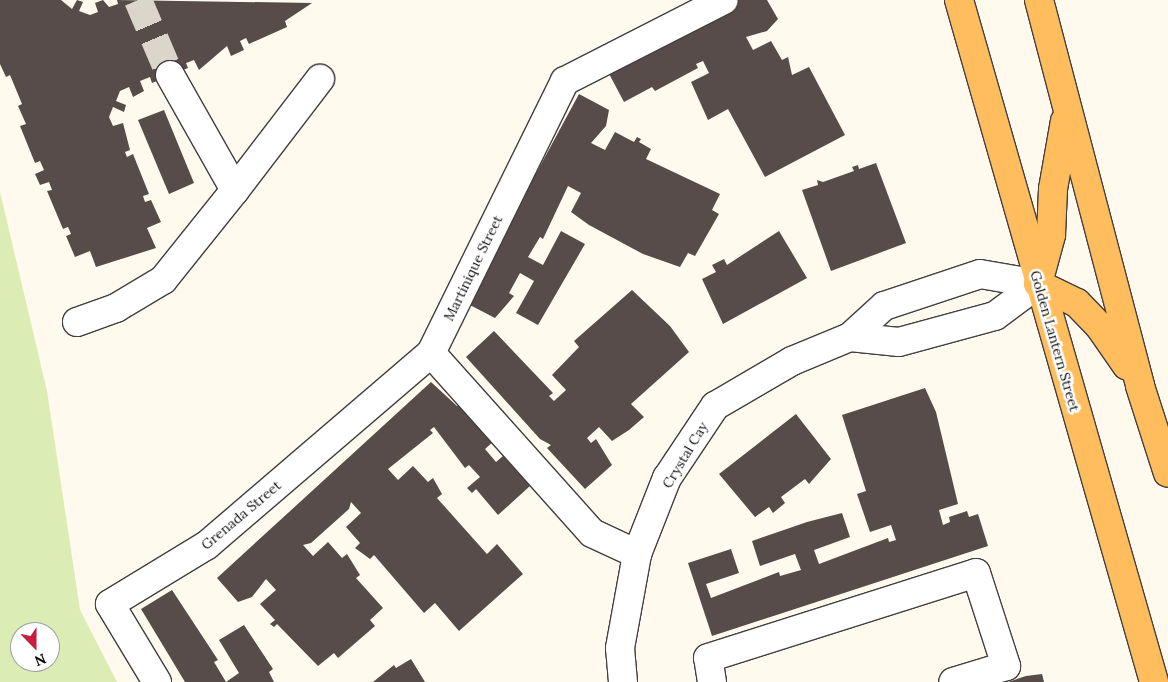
<!DOCTYPE html>
<html>
<head>
<meta charset="utf-8">
<style>
  body { margin:0 }
  #map { position:relative; width:1168px; height:682px; overflow:hidden; background:#fff9ee; font-family:Lora,serif }
  div>[style] { position:absolute }
  .green>* { inset:0; background:#dbecb5 }
  .building>* { inset:0; background:#574c49 }
  .minor-tunnel>* { height:28px; margin-top:-14px; transform-origin:0; background:repeating-linear-gradient(90deg,#dbd6cc 0 28px,transparent 0 42px) }
  .roads { filter:drop-shadow(1px 0 #404040) drop-shadow(-1px 0 #404040) drop-shadow(0 1px #404040) drop-shadow(0 -1px #404040) }
  .minor>* { height:28px; margin:-14px; padding:0 14px; transform-origin:14px; border-radius:14px; background:#fff }
  .major>* { height:28px; margin:-14px; padding:0 14px; transform-origin:14px; border-radius:14px; background:#ffbd5e }
  span { translate:-50% -50%; white-space:nowrap; text-align:center; line-height:1.15; -webkit-text-stroke:5px #fff; paint-order:stroke }
  .street-label { font-size:14px; color:#0d0d0d }
  .north { position:absolute; left:10px; top:622px; width:50px; height:50px; box-sizing:border-box; background:#fff; border:1px solid #9e9e9e; border-radius:50%; rotate:158deg; font-size:14px; font-weight:700; line-height:20px; text-align:center; color:#0d0d0d }
  .north::after { content:''; display:block; margin:auto; width:18px; height:22px; background:#c61d41; clip-path:polygon(50% 0,100% 100%,50% 72%,0 100%) }
</style>
</head>
<body>
<div id="map">
  <div class="green">
    <i style="clip-path:polygon(evenodd,0 192px,47px 391px,80px 610px,117px 682px,0 682px,0 192px,20px 632px,50px 632px,50px 662px,20px 662px,20px 632px)"></i>
  </div>
  <div class="building">
    <i style="clip-path:polygon(0 0,61px 0,72px 9px,77px 0,83px 2px,79px 11px,90px 15px,98px 12px,95px 3px,103px 0,109px 7px,118px 4px,117px 0,312px 3px,285px 21px,287px 27px,249px 44px,246px 38px,240px 41px,244px 50px,231px 56px,227px 46px,199px 70px,194px 60px,186px 63px,188px 68px,152px 83px,150px 77px,140px 81px,144px 91px,133px 97px,129px 87px,120px 91px,116px 101px,126px 105px,124px 112px,113px 107px,109px 117px,113px 126px,123px 123px,130px 150px,125px 152px,127px 157px,133px 154px,149px 194px,143px 196px,145px 202px,151px 200px,161px 222px,147px 228px,156px 248px,96px 267px,90px 251px,75px 257px,66px 236px,71px 234px,68px 227px,63px 229px,47px 191px,52px 190px,49px 182px,40px 185px,35px 174px,44px 170px,40px 161px,35px 163px,20px 126px,26px 124px,18px 106px,22px 104px,10px 75px,6px 77px,0 64px)"></i>
    <i style="clip-path:polygon(739px 0,767px 0,778px 19px,767px 31px,746px 37px,753px 50px,771px 41px,782px 60px,788px 57px,792px 75px,809px 67px,845px 135px,765px 177px,728px 109px,708px 120px,691px 82px,709px 73px,703px 61px,696px 64px,698px 68px,655px 91px,652px 87px,624px 102px,607px 70px)"></i>
    <i style="clip-path:polygon(579px 94px,609px 110px,606px 126px,591px 143px,605px 150px,615px 132px,634px 142px,637px 137px,641px 139px,639px 142px,651px 149px,646px 159px,720px 194px,712px 210px,719px 214px,695px 256px,688px 253px,680px 267px,643px 254px,589px 225px,571px 212px,581px 193px,568px 186px,543px 239px,540px 237px,528px 257px,543px 265px,561px 231px,585px 244px,538px 325px,516px 313px,534px 281px,520px 273px,509px 293px,514px 296px,495px 318px,466px 303px)"></i>
    <i style="clip-path:polygon(164px 110px,194px 183px,169px 194px,138px 120px)"></i>
    <i style="clip-path:polygon(876px 163px,906px 243px,831px 271px,802px 190px,818px 185px,817px 180px,823px 182px,854px 171px,852px 167px,858px 165px,859px 169px)"></i>
    <i style="clip-path:polygon(779px 231px,807px 278px,723px 324px,702px 279px,716px 272px,712px 265px,724px 259px,727px 265px)"></i>
    <i style="clip-path:polygon(632px 290px,670px 326px,689px 352px,631px 404px,644px 417px,629px 430px,612px 441px,599px 427px,587px 438px,591px 443px,596px 439px,612px 465px,585px 489px,547px 448px,551px 445px,540px 439px,466px 357px,494px 331px,553px 393px,549px 396px,554px 401px,566px 390px,552px 375px,579px 347px,574px 341px)"></i>
    <i style="clip-path:polygon(431px 382px,457px 406px,465px 406px,495px 440px,485px 449px,496px 462px,503px 456px,530px 486px,498px 515px,476px 489px,472px 493px,467px 488px,480px 477px,469px 465px,465px 468px,434px 427px,430px 430px,433px 433px,388px 469px,398px 480px,413px 466px,428px 482px,433px 478px,442px 494px,437px 498px,487px 554px,497px 544px,523px 574px,459px 631px,435px 603px,424px 613px,374px 555px,370px 559px,355px 548px,360px 543px,346px 527px,361px 513px,351px 502px,349px 509px,311px 543px,303px 545px,313px 556px,328px 542px,342px 558px,347px 554px,360px 575px,356px 578px,383px 608px,370px 620px,375px 626px,338px 658px,334px 653px,318px 666px,277px 624px,274px 627px,270px 624px,275px 620px,260px 604px,276px 590px,266px 579px,252px 597px,238px 602px,217px 578px)"></i>
    <i style="clip-path:polygon(925px 388px,936px 412px,958px 504px,939px 510px,943px 525px,950px 522px,949px 517px,967px 511px,969px 517px,978px 514px,988px 546px,712px 636px,688px 563px,731px 549px,739px 573px,706px 584px,711px 598px,779px 572px,780px 576px,801px 570px,795px 554px,760px 566px,752px 541px,807px 522px,842px 513px,850px 537px,814px 550px,819px 564px,888px 538px,889px 542px,896px 540px,891px 525px,870px 532px,857px 494px,866px 491px,842px 415px)"></i>
    <i style="clip-path:polygon(796px 414px,831px 459px,809px 484px,805px 479px,781px 497px,785px 503px,773px 513px,769px 507px,755px 517px,719px 474px)"></i>
    <i style="clip-path:polygon(172px 590px,218px 660px,214px 662px,226px 682px,239px 673px,219px 640px,244px 625px,273px 669px,269px 672px,274px 682px,185px 682px,141px 609px)"></i>
    <i style="clip-path:polygon(411px 659px,425px 682px,373px 682px,394px 665px,396px 668px)"></i>
    <i style="clip-path:polygon(1042px 674px,1044px 682px,1008px 682px,1026px 676px)"></i>
  </div>
  <div class="minor-tunnel">
    <i style="left:138px;top:0;width:82px;rotate:66.9deg"></i>
  </div>
  <div class="roads">
    <div class="minor">
      <i style="left:235px;top:190px;width:140px;rotate:-52.6deg"></i>
      <i style="left:77px;top:322px;width:41px;rotate:-19.7deg"></i>
      <i style="left:116px;top:308px;width:55px;rotate:-30.8deg"></i>
      <i style="left:163px;top:280px;width:115px;rotate:-51.3deg"></i>
      <i style="left:235px;top:190px;width:132px;rotate:-119.5deg"></i>
      <i style="left:850px;top:337px;width:49px;rotate:5.8deg"></i>
      <i style="left:899px;top:342px;width:99px;rotate:-15.2deg"></i>
      <i style="left:995px;top:316px;width:54px;rotate:-36.7deg"></i>
      <i style="left:431px;top:353px;width:241px;rotate:48.2deg"></i>
      <i style="left:592px;top:533px;width:50px;rotate:25deg"></i>
      <i style="left:157px;top:682px;width:91px;rotate:-121.1deg"></i>
      <i style="left:110px;top:604px;width:114px;rotate:-31.3deg"></i>
      <i style="left:207px;top:545px;width:295px;rotate:-40.6deg"></i>
      <i style="left:431px;top:353px;width:303px;rotate:-63.8deg"></i>
      <i style="left:565px;top:81px;width:178px;rotate:-27deg"></i>
      <i style="left:623px;top:682px;width:34px;rotate:-95deg"></i>
      <i style="left:620px;top:648px;width:96px;rotate:-79.7deg"></i>
      <i style="left:637px;top:554px;width:82px;rotate:-68.5deg"></i>
      <i style="left:667px;top:478px;width:87px;rotate:-56.3deg"></i>
      <i style="left:715px;top:406px;width:89px;rotate:-30.3deg"></i>
      <i style="left:792px;top:361px;width:63px;rotate:-22.5deg"></i>
      <i style="left:850px;top:337px;width:46px;rotate:-42.4deg"></i>
      <i style="left:884px;top:306px;width:101px;rotate:-18.4deg"></i>
      <i style="left:980px;top:274px;width:59px;rotate:9.8deg"></i>
      <i style="left:712px;top:682px;width:24px;rotate:-99deg"></i>
      <i style="left:708px;top:658px;width:281px;rotate:-17.6deg"></i>
      <i style="left:976px;top:573px;width:98px;rotate:72.1deg"></i>
      <i style="left:1006px;top:666px;width:55px;rotate:163.2deg"></i>
    </div>
    <div class="major">
      <i style="left:959px;top:0;width:709px;rotate:74.04deg"></i>
      <i style="left:1039px;top:0;width:399px;rotate:75.3deg"></i>
      <i style="left:1140px;top:386px;width:91px;rotate:72.2deg"></i>
      <i style="left:1038px;top:283px;width:50px;rotate:-74.8deg"></i>
      <i style="left:1051px;top:235px;width:46px;rotate:-87.5deg"></i>
      <i style="left:1053px;top:189px;width:69px;rotate:-80deg"></i>
      <i style="left:1038px;top:284px;width:43px;rotate:26deg"></i>
      <i style="left:1077px;top:303px;width:33px;rotate:46deg"></i>
      <i style="left:1100px;top:327px;width:47px;rotate:55.3deg"></i>
    </div>
  </div>
  <div class="street-label">
    <span style="left:473px;top:268px;rotate:-64deg">Martinique Street</span>
    <span style="left:1055px;top:341px;rotate:74deg">Golden Lantern Street</span>
    <span style="left:685px;top:455px;rotate:-59deg">Crystal Cay</span>
    <span style="left:241px;top:515px;rotate:-40deg">Grenada Street</span>
  </div>
  <div class="north">N</div>
</div>
</body>
</html>
